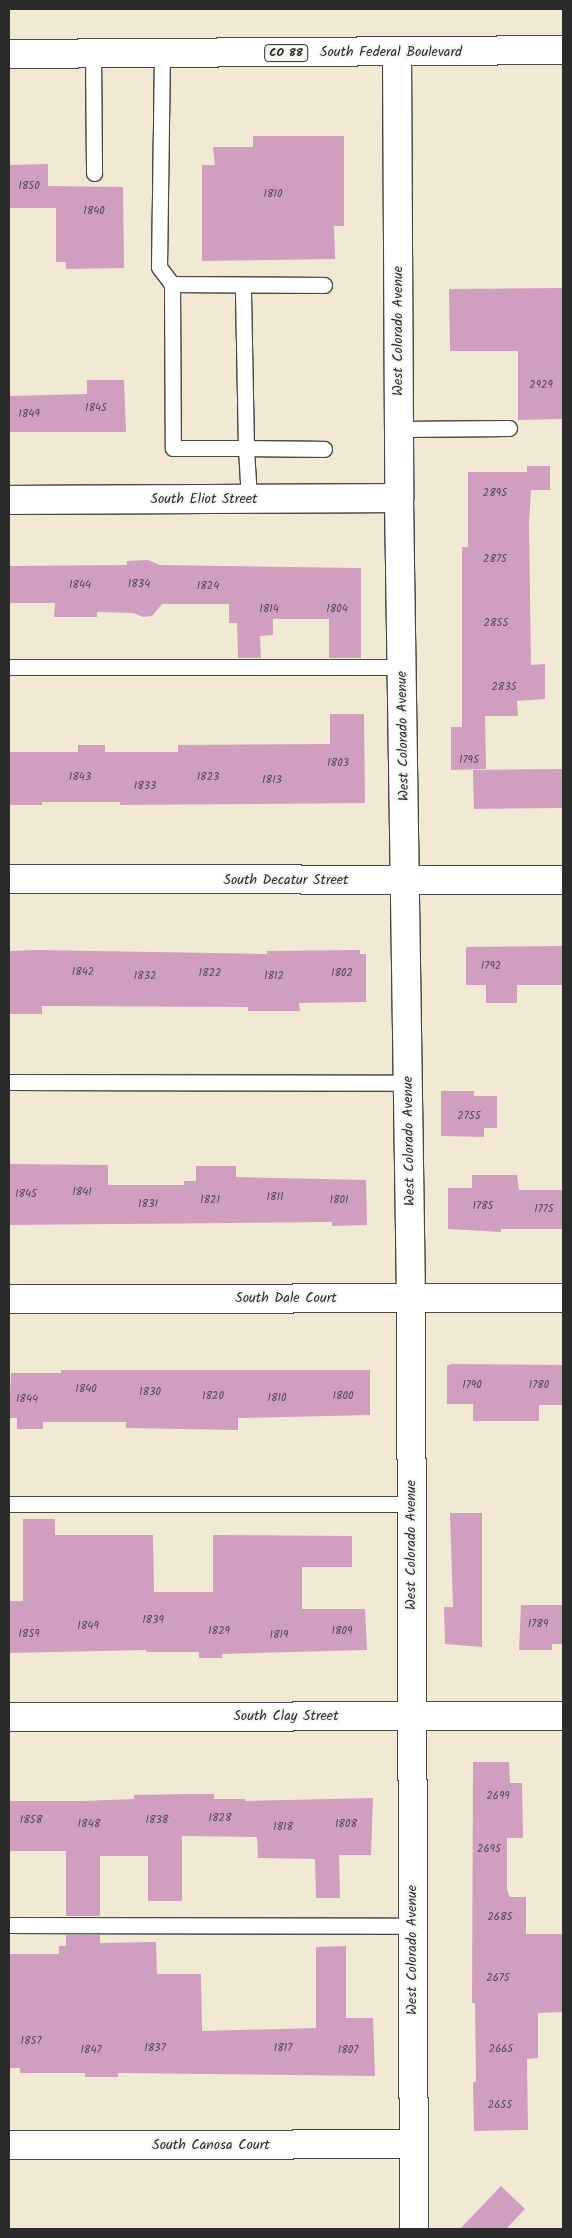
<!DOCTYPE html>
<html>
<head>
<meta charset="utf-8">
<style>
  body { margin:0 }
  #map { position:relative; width:572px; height:2238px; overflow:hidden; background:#f2e9d5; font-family:Kalam,sans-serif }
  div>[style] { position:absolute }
  .building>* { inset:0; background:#d09ebf }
  .roads { filter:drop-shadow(1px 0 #494844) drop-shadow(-1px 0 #494844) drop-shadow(0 1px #494844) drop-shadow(0 -1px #494844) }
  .service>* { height:15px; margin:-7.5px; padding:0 7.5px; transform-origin:7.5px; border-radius:7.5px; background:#fff }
  .minor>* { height:28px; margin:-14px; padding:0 14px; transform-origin:14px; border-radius:14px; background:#fff }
  .tertiary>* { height:28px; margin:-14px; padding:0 14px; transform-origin:14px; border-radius:14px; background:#fff }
  .primary>* { height:28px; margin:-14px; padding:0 14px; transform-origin:14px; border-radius:14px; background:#fff }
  span { translate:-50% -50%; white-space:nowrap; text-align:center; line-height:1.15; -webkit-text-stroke:4px #f6f6f2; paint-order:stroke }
  .number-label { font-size:11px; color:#544850 }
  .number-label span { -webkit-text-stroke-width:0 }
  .shield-label span { padding:1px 4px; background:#f6f6f2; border:1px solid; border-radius:4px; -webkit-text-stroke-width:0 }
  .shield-label { font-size:12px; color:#2b2b2b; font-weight:700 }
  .street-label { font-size:14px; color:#2b2b2b }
  .frame { position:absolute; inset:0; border:10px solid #2b2b2b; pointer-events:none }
</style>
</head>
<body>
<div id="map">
  <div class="building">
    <i style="clip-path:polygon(253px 136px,344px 136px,344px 226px,334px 226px,335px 259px,202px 261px,202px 165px,215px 165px,213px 147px,253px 147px)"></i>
    <i style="clip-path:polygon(48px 164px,48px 186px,123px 187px,124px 268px,66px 269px,66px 262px,56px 262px,56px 208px,9px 208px,9px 165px)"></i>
    <i style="clip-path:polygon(563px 288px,563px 419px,518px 420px,518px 351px,450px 351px,449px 289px)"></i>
    <i style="clip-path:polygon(87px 380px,124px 380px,126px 432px,9px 432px,9px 396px,87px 394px)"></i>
    <i style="clip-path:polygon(527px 466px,550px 466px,550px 490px,531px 490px,529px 524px,531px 665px,545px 664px,545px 699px,517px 701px,518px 716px,485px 716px,486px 769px,451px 770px,451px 727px,462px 727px,462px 547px,468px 547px,468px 472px,527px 472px)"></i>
    <i style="clip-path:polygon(148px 560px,160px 565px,361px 568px,361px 658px,329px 658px,329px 619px,273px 619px,273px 635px,260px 636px,261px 658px,238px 658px,237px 623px,229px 623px,229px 604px,162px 604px,152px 616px,143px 617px,134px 613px,97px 612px,97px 617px,54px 617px,55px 603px,9px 603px,9px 566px,127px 565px,127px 561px)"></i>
    <i style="clip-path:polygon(330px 714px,364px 714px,365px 803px,120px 805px,120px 802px,42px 802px,42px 805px,9px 805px,9px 752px,78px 752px,78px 745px,105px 745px,105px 752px,178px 752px,178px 745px,330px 744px)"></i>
    <i style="clip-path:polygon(563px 769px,563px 808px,474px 809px,473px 770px)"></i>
    <i style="clip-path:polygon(563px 946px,563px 985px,517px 985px,517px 1003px,486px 1003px,486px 985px,466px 985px,466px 947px)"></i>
    <i style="clip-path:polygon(37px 950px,267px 954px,267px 951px,360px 950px,360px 954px,366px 954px,366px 1002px,299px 1003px,300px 1011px,248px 1011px,248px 1007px,42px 1006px,42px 1014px,9px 1014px,9px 951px)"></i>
    <i style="clip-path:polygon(441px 1091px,474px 1091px,474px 1096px,497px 1096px,497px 1128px,484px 1128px,484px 1137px,441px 1136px)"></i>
    <i style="clip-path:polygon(9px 1164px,108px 1165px,108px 1185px,184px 1185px,184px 1181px,196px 1181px,196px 1166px,236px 1166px,236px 1177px,366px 1180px,367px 1225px,332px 1226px,332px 1222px,9px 1225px)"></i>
    <i style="clip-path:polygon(472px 1175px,517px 1175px,519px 1190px,563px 1190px,563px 1229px,501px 1229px,501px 1232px,448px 1229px,448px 1188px,472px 1188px)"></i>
    <i style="clip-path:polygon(451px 1364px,563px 1365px,563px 1405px,539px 1405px,539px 1421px,473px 1421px,473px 1404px,447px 1404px,447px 1366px)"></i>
    <i style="clip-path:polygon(61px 1370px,370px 1370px,370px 1415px,238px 1418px,238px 1430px,126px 1428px,126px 1422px,43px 1422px,43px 1429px,17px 1429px,17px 1418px,9px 1418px,11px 1373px,61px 1373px)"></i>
    <i style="clip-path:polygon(450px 1513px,482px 1513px,482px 1647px,445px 1644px,444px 1607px,453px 1607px)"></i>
    <i style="clip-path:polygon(23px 1519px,55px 1519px,55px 1535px,153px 1535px,154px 1592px,213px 1592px,213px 1535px,352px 1536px,352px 1567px,302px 1567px,302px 1609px,365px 1609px,367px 1650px,222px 1654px,222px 1658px,199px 1658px,199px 1652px,146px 1652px,146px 1650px,9px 1653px,9px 1601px,23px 1601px)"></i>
    <i style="clip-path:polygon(521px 1605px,563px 1605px,563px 1644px,552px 1644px,552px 1650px,519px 1650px)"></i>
    <i style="clip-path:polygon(473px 1762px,509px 1762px,510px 1783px,522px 1783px,523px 1838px,507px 1838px,507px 1890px,510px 1897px,526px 1897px,526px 1934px,562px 1934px,563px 2012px,538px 2013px,538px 2058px,527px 2059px,528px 2130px,474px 2131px,473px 2082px,476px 2082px,475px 2003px,472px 2003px)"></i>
    <i style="clip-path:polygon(186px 1794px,214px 1794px,214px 1799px,245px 1799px,245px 1801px,373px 1798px,371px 1855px,339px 1855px,340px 1898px,316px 1898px,315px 1859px,258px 1858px,257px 1837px,182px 1836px,182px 1901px,148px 1901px,148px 1856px,100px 1856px,100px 1916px,66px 1916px,66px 1851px,9px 1851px,9px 1801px,83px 1801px,134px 1799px,134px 1795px)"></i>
    <i style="clip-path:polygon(66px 1935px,100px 1935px,100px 1943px,156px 1942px,157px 1974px,201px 1974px,202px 2031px,316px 2028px,316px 1947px,346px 1946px,346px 2018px,373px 2018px,375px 2076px,118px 2073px,118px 2077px,85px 2077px,85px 2073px,20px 2073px,20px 2068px,9px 2068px,9px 1954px,59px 1954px,59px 1946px,66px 1946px)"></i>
    <i style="clip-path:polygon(501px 2186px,525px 2209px,506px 2229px,460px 2229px)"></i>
  </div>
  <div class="roads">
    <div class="service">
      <i style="left:93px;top:53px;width:120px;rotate:89.5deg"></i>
      <i style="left:162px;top:53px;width:214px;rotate:90.8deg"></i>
      <i style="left:159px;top:267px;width:21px;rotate:53deg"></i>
      <i style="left:172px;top:284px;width:152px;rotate:0.4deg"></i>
      <i style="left:172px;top:284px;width:164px;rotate:89.7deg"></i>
      <i style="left:173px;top:448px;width:73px"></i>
      <i style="left:246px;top:448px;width:163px;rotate:-91.1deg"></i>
      <i style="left:399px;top:429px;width:110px;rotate:-0.5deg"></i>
      <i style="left:249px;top:499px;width:51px;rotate:-93.4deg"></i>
      <i style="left:246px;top:448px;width:78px;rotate:0.7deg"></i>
      <i style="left:9px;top:667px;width:393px"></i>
      <i style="left:9px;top:1082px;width:400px;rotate:0.1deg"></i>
      <i style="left:9px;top:1504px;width:402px"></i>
      <i style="left:9px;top:1925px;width:402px;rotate:0.1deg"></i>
    </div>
    <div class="minor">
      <i style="left:397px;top:52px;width:446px;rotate:89.7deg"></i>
      <i style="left:399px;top:498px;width:799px;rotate:89.14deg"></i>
      <i style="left:411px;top:1297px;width:932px;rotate:89.82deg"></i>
      <i style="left:9px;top:500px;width:390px;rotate:-0.3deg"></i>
      <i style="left:9px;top:879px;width:554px;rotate:0.1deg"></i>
      <i style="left:9px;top:1299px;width:554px;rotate:-0.1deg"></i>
      <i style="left:9px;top:2145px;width:404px;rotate:-0.1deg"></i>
    </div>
    <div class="tertiary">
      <i style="left:9px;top:1717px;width:554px;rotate:-0.1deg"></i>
    </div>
    <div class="primary">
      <i style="left:9px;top:54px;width:554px;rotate:-0.41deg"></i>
    </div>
  </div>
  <div class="number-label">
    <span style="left:29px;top:186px">1850</span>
    <span style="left:273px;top:194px">1810</span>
    <span style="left:94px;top:211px">1840</span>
    <span style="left:541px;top:385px">2929</span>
    <span style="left:96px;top:408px">1845</span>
    <span style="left:29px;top:414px">1849</span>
    <span style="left:495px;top:493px">2895</span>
    <span style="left:495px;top:559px">2875</span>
    <span style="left:139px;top:584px">1834</span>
    <span style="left:80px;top:585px">1844</span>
    <span style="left:208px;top:586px">1824</span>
    <span style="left:269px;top:609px">1814</span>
    <span style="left:337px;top:609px">1804</span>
    <span style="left:496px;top:623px">2855</span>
    <span style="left:504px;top:687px">2835</span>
    <span style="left:469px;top:760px">1795</span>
    <span style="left:338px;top:763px">1803</span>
    <span style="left:80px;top:777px">1843</span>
    <span style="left:208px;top:777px">1823</span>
    <span style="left:272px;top:780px">1813</span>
    <span style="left:145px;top:786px">1833</span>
    <span style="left:491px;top:966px">1792</span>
    <span style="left:83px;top:972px">1842</span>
    <span style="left:210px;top:973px">1822</span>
    <span style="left:342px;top:973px">1802</span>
    <span style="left:145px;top:976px">1832</span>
    <span style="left:274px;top:976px">1812</span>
    <span style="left:469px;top:1116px">2755</span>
    <span style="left:82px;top:1192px">1841</span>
    <span style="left:26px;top:1194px">1845</span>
    <span style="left:275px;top:1197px">1811</span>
    <span style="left:210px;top:1200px">1821</span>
    <span style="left:339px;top:1200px">1801</span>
    <span style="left:148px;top:1204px">1831</span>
    <span style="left:483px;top:1206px">1785</span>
    <span style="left:544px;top:1209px">1775</span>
    <span style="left:472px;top:1385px">1790</span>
    <span style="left:539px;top:1385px">1780</span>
    <span style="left:86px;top:1389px">1840</span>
    <span style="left:150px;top:1392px">1830</span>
    <span style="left:213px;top:1396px">1820</span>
    <span style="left:343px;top:1396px">1800</span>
    <span style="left:277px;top:1398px">1810</span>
    <span style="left:27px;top:1399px">1844</span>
    <span style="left:153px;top:1620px">1839</span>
    <span style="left:538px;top:1624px">1789</span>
    <span style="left:88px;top:1626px">1849</span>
    <span style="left:219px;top:1631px">1829</span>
    <span style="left:342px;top:1631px">1809</span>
    <span style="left:29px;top:1634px">1859</span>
    <span style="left:279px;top:1635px">1819</span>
    <span style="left:498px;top:1796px">2699</span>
    <span style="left:220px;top:1818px">1828</span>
    <span style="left:31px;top:1820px">1858</span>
    <span style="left:157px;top:1820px">1838</span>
    <span style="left:89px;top:1824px">1848</span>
    <span style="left:346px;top:1824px">1808</span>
    <span style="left:283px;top:1827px">1818</span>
    <span style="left:489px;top:1849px">2695</span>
    <span style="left:500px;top:1917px">2685</span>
    <span style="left:498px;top:1978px">2675</span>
    <span style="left:31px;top:2041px">1857</span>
    <span style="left:155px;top:2048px">1837</span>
    <span style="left:283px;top:2048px">1817</span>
    <span style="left:501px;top:2049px">2665</span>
    <span style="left:91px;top:2050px">1847</span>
    <span style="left:348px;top:2050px">1807</span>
    <span style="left:500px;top:2105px">2655</span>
  </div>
  <div class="shield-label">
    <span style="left:286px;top:53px">CO 88</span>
  </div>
  <div class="street-label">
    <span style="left:391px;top:52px">South Federal Boulevard</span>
    <span style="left:398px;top:331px;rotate:-90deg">West Colorado Avenue</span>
    <span style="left:204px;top:499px">South Eliot Street</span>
    <span style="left:403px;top:736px;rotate:-91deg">West Colorado Avenue</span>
    <span style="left:286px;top:880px">South Decatur Street</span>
    <span style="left:409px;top:1141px;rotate:-91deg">West Colorado Avenue</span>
    <span style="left:286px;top:1298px">South Dale Court</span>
    <span style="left:411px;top:1545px;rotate:-90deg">West Colorado Avenue</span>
    <span style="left:286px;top:1716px">South Clay Street</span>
    <span style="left:412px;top:1950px;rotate:-90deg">West Colorado Avenue</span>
    <span style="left:211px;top:2145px">South Canosa Court</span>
  </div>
  <div class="frame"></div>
</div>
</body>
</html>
